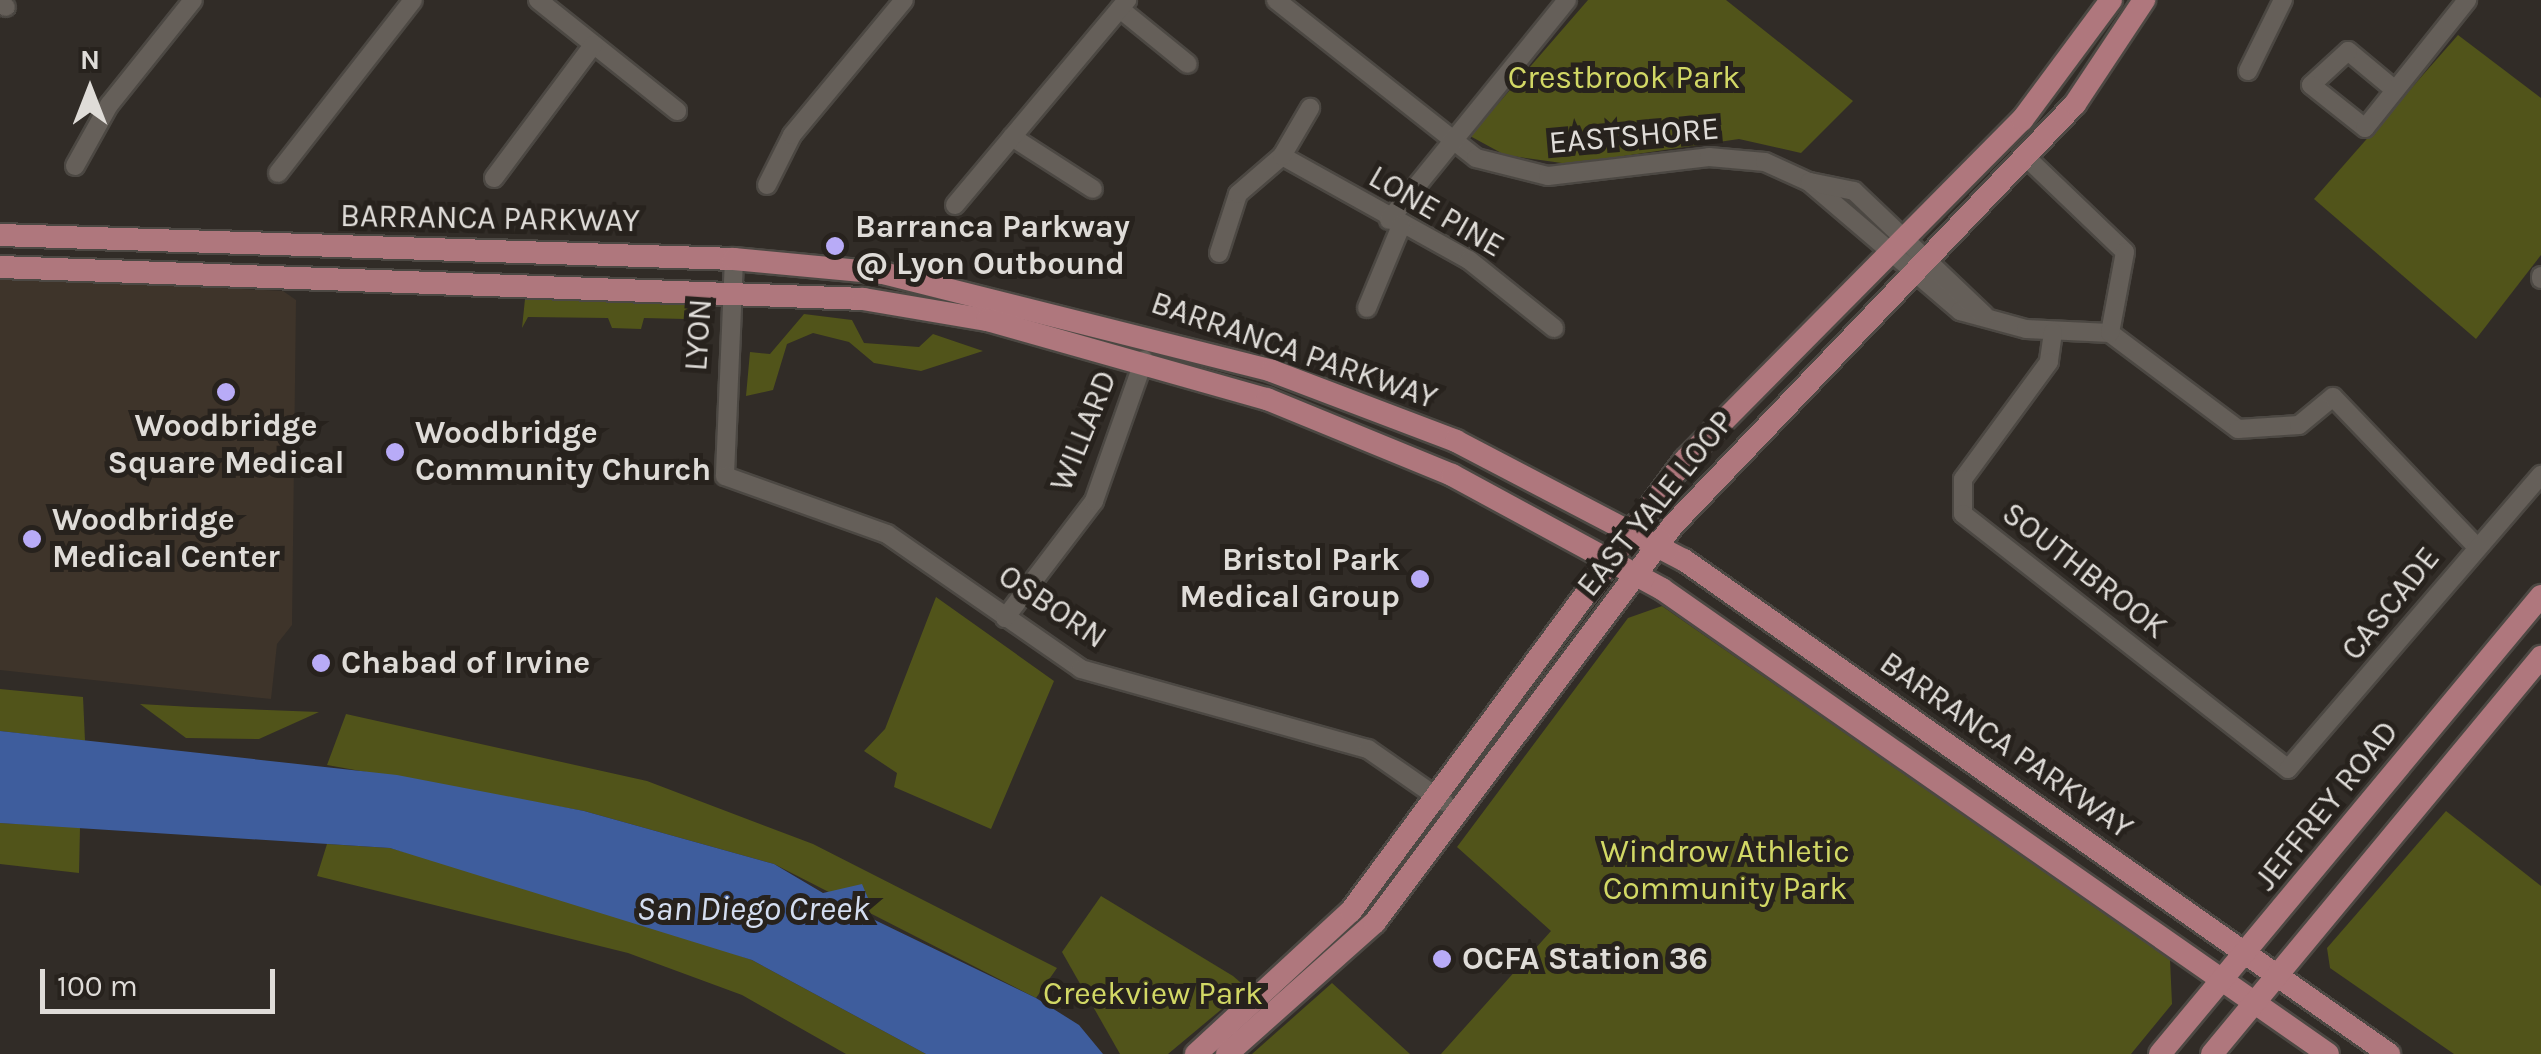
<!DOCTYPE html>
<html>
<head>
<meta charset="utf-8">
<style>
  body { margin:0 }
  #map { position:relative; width:2541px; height:1054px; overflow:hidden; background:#312c27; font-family:Karla,sans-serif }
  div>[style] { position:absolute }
  .built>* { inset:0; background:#3e342a }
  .green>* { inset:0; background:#51541a }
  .water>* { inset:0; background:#3e5d9d }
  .roads { filter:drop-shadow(2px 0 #4c4843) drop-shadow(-2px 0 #4c4843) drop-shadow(0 2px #4c4843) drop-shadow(0 -2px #4c4843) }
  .minor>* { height:18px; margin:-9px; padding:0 9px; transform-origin:9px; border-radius:9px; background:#655f59 }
  .major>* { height:22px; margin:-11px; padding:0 11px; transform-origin:11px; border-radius:11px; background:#af777d }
  .dots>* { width:28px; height:28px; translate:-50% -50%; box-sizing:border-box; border:5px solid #27221d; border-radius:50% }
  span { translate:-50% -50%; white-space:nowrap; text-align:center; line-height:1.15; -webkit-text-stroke:10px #27221d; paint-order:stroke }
  .park-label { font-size:32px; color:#d2d865 }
  .street-label { font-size:32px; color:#dfdcd8 }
  .poi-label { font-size:32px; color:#dfdcd8; font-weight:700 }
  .left { translate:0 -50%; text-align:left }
  .right { translate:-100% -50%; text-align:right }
  .water-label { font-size:35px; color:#d4def1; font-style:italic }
  .north { position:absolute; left:40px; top:40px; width:100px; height:100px; -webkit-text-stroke:8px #27221d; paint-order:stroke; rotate:0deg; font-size:28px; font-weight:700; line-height:40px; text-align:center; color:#dfdcd8 }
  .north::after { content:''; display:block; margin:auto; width:35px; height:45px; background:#dfdcd8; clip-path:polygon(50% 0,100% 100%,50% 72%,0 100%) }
  .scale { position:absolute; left:40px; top:969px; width:235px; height:45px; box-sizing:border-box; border:5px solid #dfdcd8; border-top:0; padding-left:12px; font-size:30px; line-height:35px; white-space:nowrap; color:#dfdcd8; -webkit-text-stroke:8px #27221d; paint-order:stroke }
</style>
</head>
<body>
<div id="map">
  <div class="built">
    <i style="clip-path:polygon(0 277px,283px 291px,296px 300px,292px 625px,277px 644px,271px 699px,0 670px)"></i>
  </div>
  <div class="green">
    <i style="clip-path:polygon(1588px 0,1726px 0,1853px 101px,1801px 153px,1739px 139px,1569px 164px,1505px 155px,1470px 136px)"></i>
    <i style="clip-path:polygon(2458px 35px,2541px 98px,2541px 255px,2476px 339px,2314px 199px)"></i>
    <i style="clip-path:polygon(525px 299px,689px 304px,709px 322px,693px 329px,685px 319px,644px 318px,641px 329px,612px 328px,608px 318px,528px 317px,522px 328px)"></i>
    <i style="clip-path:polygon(804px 314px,852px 320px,864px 343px,919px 347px,933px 334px,983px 351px,921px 371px,874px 363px,849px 342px,813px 333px,787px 344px,773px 390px,746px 396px,750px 352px,770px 354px)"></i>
    <i style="clip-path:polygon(936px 597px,1054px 681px,991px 829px,894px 787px,897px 773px,864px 751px,885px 729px)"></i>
    <i style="clip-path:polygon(1662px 606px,2170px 959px,2172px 1004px,2131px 1054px,1441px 1054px,1551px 931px,1457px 847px,1628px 618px)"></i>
    <i style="clip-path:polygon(0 689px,83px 697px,85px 741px,0 731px)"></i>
    <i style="clip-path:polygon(140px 704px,192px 707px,319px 712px,259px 739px,186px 738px)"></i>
    <i style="clip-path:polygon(346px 714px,647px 781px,813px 844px,1057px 968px,1036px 998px,774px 864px,584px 811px,327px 765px)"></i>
    <i style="clip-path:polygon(2446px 811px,2541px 886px,2541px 1054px,2454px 1054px,2330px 968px,2327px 948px)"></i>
    <i style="clip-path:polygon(0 823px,80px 827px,79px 873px,0 864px)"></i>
    <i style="clip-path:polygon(327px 844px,390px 848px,576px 899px,752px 960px,926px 1054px,846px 1054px,742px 995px,628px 953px,317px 876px)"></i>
    <i style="clip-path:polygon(1101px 896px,1233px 976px,1247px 988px,1168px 1054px,1120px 1054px,1062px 952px)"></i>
    <i style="clip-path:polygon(1332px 983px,1410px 1054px,1252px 1054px)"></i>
  </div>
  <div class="water">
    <i style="clip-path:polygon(0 731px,397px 775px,584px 811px,774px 864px,823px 893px,862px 884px,868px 898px,852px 909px,1036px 998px,1079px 1025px,1103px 1054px,926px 1054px,752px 960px,390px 848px,0 823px)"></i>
  </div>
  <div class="roads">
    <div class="minor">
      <i style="left:538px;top:0;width:178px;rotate:38.6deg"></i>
      <i style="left:1276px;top:0;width:255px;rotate:38.3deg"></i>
      <i style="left:1476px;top:158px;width:74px;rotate:14deg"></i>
      <i style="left:1548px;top:176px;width:162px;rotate:-6.7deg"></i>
      <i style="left:1709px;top:157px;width:56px;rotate:5.1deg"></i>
      <i style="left:1765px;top:162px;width:48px;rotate:24.4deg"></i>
      <i style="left:1809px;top:182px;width:199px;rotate:40.5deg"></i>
      <i style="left:1960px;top:311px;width:68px;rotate:15.3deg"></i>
      <i style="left:2026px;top:329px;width:84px;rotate:2.7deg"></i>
      <i style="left:2110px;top:333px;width:160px;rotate:36.9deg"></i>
      <i style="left:2238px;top:429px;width:61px;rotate:-3.8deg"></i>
      <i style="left:2299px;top:425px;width:44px;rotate:-39.5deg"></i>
      <i style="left:2333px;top:397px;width:208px;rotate:46.2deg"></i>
      <i style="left:0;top:3px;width:7px;rotate:34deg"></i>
      <i style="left:1120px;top:9px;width:87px;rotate:39deg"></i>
      <i style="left:2248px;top:71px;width:79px;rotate:-63.8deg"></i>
      <i style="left:2395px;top:90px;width:61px;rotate:-140.3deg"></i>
      <i style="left:2348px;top:51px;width:50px;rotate:137.4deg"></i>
      <i style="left:2311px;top:85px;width:69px;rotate:38.5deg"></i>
      <i style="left:2365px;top:128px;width:164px;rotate:-51.4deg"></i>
      <i style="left:1012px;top:137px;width:96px;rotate:32.7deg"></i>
      <i style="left:1282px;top:156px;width:214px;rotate:29.1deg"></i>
      <i style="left:1469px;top:260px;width:109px;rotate:38.7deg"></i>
      <i style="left:2026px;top:157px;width:137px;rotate:43.8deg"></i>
      <i style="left:2125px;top:252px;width:82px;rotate:100.5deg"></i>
      <i style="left:75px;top:166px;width:70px;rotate:-60.9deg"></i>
      <i style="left:109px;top:105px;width:134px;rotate:-51.3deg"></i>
      <i style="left:278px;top:173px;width:219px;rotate:-52deg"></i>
      <i style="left:494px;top:178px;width:166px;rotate:-53.3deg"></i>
      <i style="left:1810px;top:182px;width:45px;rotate:11.6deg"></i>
      <i style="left:1854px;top:191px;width:180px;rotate:43.6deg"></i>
      <i style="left:767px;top:185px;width:56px;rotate:-63.4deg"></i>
      <i style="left:792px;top:135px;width:175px;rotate:-50.3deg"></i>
      <i style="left:955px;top:205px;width:268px;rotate:-50deg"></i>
      <i style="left:1389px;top:220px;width:283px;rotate:-51deg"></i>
      <i style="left:1219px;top:253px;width:62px;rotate:-72.1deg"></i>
      <i style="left:1238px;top:194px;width:58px;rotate:-40.8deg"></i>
      <i style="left:1282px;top:156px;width:56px;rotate:-59.7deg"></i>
      <i style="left:734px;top:259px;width:217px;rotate:92.4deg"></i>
      <i style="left:725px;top:476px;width:172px;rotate:19.7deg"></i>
      <i style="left:887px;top:534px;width:236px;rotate:34.8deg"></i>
      <i style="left:1081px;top:669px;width:298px;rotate:15.6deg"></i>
      <i style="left:1368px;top:749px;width:93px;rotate:34.9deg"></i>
      <i style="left:2541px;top:276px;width:3px;rotate:90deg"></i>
      <i style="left:1367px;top:308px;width:89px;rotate:-67.5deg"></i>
      <i style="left:2053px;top:332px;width:30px;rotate:98deg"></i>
      <i style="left:2049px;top:362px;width:145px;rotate:126.3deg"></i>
      <i style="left:1963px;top:479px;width:35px;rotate:90deg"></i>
      <i style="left:1963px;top:514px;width:413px;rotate:38.1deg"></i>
      <i style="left:2288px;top:769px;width:388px;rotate:-49.3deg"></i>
      <i style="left:1005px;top:618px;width:147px;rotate:-52.7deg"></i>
      <i style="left:1094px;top:501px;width:150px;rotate:-70.5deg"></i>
    </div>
    <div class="major">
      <i style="left:0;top:235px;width:734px;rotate:1.87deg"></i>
      <i style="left:734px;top:259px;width:150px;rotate:5.4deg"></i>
      <i style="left:883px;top:273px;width:401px;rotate:14.1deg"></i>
      <i style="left:1272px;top:371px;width:197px;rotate:20.8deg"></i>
      <i style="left:1456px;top:441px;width:257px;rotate:27.6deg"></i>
      <i style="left:1684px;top:560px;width:861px;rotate:35.02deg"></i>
      <i style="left:0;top:267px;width:864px;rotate:2.12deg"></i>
      <i style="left:863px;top:299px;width:126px;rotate:9.6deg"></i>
      <i style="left:987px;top:320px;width:291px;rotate:15.8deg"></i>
      <i style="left:1267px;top:399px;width:200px;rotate:22.3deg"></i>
      <i style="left:1452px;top:475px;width:239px;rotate:28.5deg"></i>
      <i style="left:1662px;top:589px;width:812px;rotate:34.92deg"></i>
      <i style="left:1196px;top:1054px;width:211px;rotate:-42.7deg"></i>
      <i style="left:1351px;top:911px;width:561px;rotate:-53.48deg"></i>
      <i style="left:1685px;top:460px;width:479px;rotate:-45.3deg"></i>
      <i style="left:2022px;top:120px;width:149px;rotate:-53.4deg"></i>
      <i style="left:1227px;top:1054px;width:198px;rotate:-41.7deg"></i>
      <i style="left:1375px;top:922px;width:496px;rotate:-53.1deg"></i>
      <i style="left:1673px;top:525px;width:582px;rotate:-46.32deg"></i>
      <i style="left:2075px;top:104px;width:125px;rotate:-56.4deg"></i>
      <i style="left:2160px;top:1054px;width:596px;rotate:-50.24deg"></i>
      <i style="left:2212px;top:1054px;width:516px;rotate:-50.35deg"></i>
    </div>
  </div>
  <div class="dots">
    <i style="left:835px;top:246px;background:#b8abf7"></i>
    <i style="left:226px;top:392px;background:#b8abf7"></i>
    <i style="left:395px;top:452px;background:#b8abf7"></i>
    <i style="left:32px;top:539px;background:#b8abf7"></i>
    <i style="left:1420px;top:579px;background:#b8abf7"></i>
    <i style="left:321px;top:663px;background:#b8abf7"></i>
    <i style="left:1442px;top:959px;background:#b8abf7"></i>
  </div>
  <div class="park-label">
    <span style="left:1624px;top:78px">Crestbrook Park</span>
    <span style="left:1725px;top:871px">Windrow Athletic<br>Community Park</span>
    <span style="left:1153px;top:994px">Creekview Park</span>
  </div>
  <div class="street-label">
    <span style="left:1634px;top:136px;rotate:-5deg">EASTSHORE</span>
    <span style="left:1436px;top:212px;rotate:30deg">LONE PINE</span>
    <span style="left:490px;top:219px;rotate:1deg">BARRANCA PARKWAY</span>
    <span style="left:699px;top:335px;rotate:-86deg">LYON</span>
    <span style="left:1294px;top:351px;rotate:19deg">BARRANCA PARKWAY</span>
    <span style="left:1084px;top:431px;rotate:-68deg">WILLARD</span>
    <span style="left:1656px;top:504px;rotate:-51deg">EAST YALE LOOP</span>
    <span style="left:2084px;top:571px;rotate:38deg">SOUTHBROOK</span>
    <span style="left:2391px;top:604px;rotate:-51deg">CASCADE</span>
    <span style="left:1052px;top:607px;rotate:34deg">OSBORN</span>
    <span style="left:2006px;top:746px;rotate:35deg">BARRANCA PARKWAY</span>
    <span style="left:2327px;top:806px;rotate:-51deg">JEFFREY ROAD</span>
  </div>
  <div class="poi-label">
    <span class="left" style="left:855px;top:246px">Barranca Parkway<br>@ Lyon Outbound</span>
    <span style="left:226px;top:445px">Woodbridge<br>Square Medical</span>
    <span class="left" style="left:415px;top:452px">Woodbridge<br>Community Church</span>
    <span class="left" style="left:52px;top:539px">Woodbridge<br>Medical Center</span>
    <span class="right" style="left:1400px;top:579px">Bristol Park<br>Medical Group</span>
    <span class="left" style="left:341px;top:663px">Chabad of Irvine</span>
    <span class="left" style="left:1462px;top:959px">OCFA Station 36</span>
  </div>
  <div class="water-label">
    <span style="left:753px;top:909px">San Diego Creek</span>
  </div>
  <div class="north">N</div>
  <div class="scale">100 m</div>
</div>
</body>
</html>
